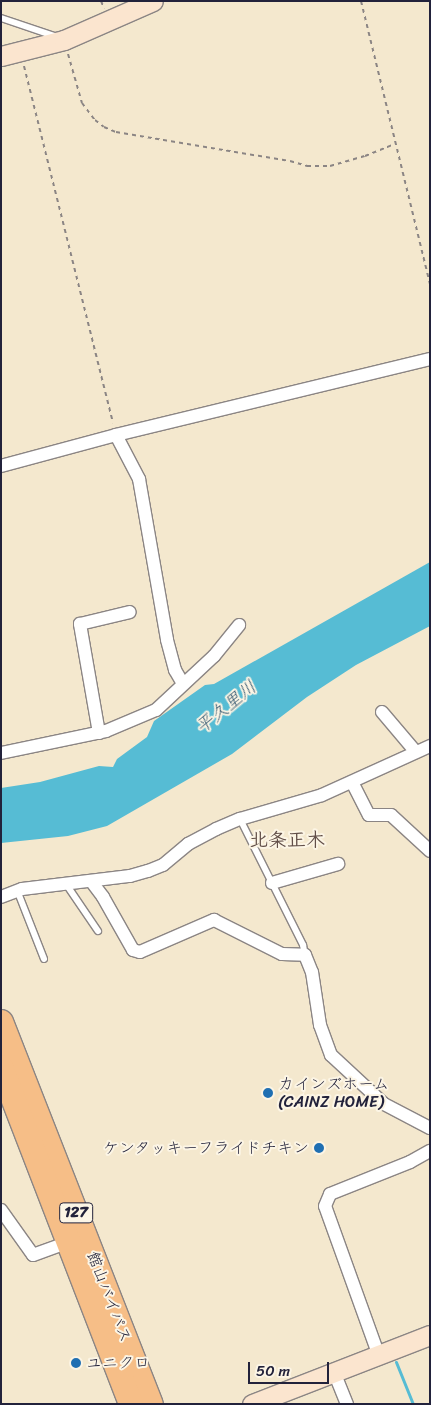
<!DOCTYPE html>
<html>
<head>
<meta charset="utf-8">
<style>
  body { margin:0 }
  #map { position:relative; width:431px; height:1405px; overflow:hidden; background:#f4e8ce; font-family:Sriracha,"Klee One",sans-serif }
  div>[style] { position:absolute }
  .water>* { inset:0; background:#56bcd4 }
  .stream>* { height:3px; margin:-1.5px; padding:0 1.5px; transform-origin:1.5px; border-radius:1.5px; background:#56bcd4 }
  .path>* { height:2px; margin-top:-1px; transform-origin:0; background:repeating-linear-gradient(90deg,#8b8584 0 4px,transparent 0 8px) }
  .roads { filter:drop-shadow(1px 0 #8b8584) drop-shadow(-1px 0 #8b8584) drop-shadow(0 1px #8b8584) drop-shadow(0 -1px #8b8584) }
  .lane>* { height:6px; margin:-3px; padding:0 3px; transform-origin:3px; border-radius:3px; background:#fff }
  .street>* { height:12px; margin:-6px; padding:0 6px; transform-origin:6px; border-radius:6px; background:#fff }
  .secondary>* { height:19px; margin:-9.5px; padding:0 9.5px; transform-origin:9.5px; border-radius:9.5px; background:#fbe5cf }
  .highway>* { height:24px; margin:-12px; padding:0 12px; transform-origin:12px; border-radius:12px; background:#f6be87 }
  .dots>* { width:14px; height:14px; translate:-50% -50%; box-sizing:border-box; border:2px solid #fcf5e5; border-radius:50% }
  span { translate:-50% -50%; white-space:nowrap; text-align:center; line-height:1.15; -webkit-text-stroke:4px #fcf5e5; paint-order:stroke }
  .shield-label span { padding:1px 4px; background:#fcf5e5; border:1px solid; border-radius:4px; -webkit-text-stroke-width:0 }
  .shield-label { font-size:15px; color:#22223b; font-weight:700 }
  .poi-label { font-size:16px; color:#22223b }
  .left { translate:0 -50%; text-align:left }
  .right { translate:-100% -50%; text-align:right }
  .street-label { font-size:16px; color:#22223b }
  .water-label { font-size:18px; color:#345871; font-style:italic }
  .quarter-label { font-size:19px; color:#624f49; font-weight:700 }
  .frame { position:absolute; inset:0; border:2px solid #22223b; pointer-events:none }
  .scale { position:absolute; left:248px; top:1362px; width:81px; height:22px; box-sizing:border-box; border:2px solid #22223b; border-top:0; padding-left:6px; font-size:15px; line-height:18px; white-space:nowrap; color:#22223b; -webkit-text-stroke:4px #fcf5e5; paint-order:stroke }
</style>
</head>
<body>
<div id="map">
  <div class="water">
    <i style="clip-path:polygon(430px 562px,430px 626px,356px 665px,307px 697px,232px 754px,107px 826px,68px 836px,1px 843px,1px 788px,40px 782px,99px 766px,113px 767px,117px 759px,147px 737px,154px 721px,205px 685px,214px 684px)"></i>
  </div>
  <div class="stream">
    <i style="left:396px;top:1362px;width:45px;rotate:68deg"></i>
  </div>
  <div class="path">
    <i style="left:101px;top:1px;width:8px;rotate:67deg"></i>
    <i style="left:361px;top:1px;width:292px;rotate:76.3deg"></i>
    <i style="left:68px;top:54px;width:51px;rotate:74.1deg"></i>
    <i style="left:82px;top:103px;width:21px;rotate:53deg"></i>
    <i style="left:95px;top:120px;width:11px;rotate:38deg"></i>
    <i style="left:104px;top:127px;width:13px;rotate:23deg"></i>
    <i style="left:116px;top:132px;width:176px;rotate:9.5deg"></i>
    <i style="left:290px;top:161px;width:18px;rotate:16deg"></i>
    <i style="left:307px;top:166px;width:23px"></i>
    <i style="left:330px;top:166px;width:36px;rotate:-16deg"></i>
    <i style="left:365px;top:156px;width:31px;rotate:-22deg"></i>
    <i style="left:24px;top:66px;width:368px;rotate:76deg"></i>
  </div>
  <div class="roads">
    <div class="lane">
      <i style="left:1px;top:18px;width:59px;rotate:18.7deg"></i>
      <i style="left:240px;top:819px;width:141px;rotate:63.4deg"></i>
      <i style="left:303px;top:945px;width:10px;rotate:79deg"></i>
      <i style="left:66px;top:884px;width:57px;rotate:55.8deg"></i>
      <i style="left:17px;top:890px;width:74px;rotate:68.6deg"></i>
    </div>
    <div class="street">
      <i style="left:116px;top:435px;width:50px;rotate:62.4deg"></i>
      <i style="left:139px;top:479px;width:163px;rotate:80.1deg"></i>
      <i style="left:167px;top:640px;width:31px;rotate:75deg"></i>
      <i style="left:175px;top:670px;width:16px;rotate:60deg"></i>
      <i style="left:1px;top:466px;width:119px;rotate:-15.1deg"></i>
      <i style="left:116px;top:435px;width:323px;rotate:-13.6deg"></i>
      <i style="left:382px;top:712px;width:51px;rotate:49.8deg"></i>
      <i style="left:99px;top:733px;width:111px;rotate:-99.9deg"></i>
      <i style="left:80px;top:624px;width:51px;rotate:-13.5deg"></i>
      <i style="left:1px;top:753px;width:107px;rotate:-11.8deg"></i>
      <i style="left:106px;top:731px;width:54px;rotate:-22.8deg"></i>
      <i style="left:156px;top:710px;width:79px;rotate:-43deg"></i>
      <i style="left:214px;top:656px;width:40px;rotate:-51deg"></i>
      <i style="left:352px;top:782px;width:37px;rotate:63deg"></i>
      <i style="left:369px;top:815px;width:22px"></i>
      <i style="left:391px;top:815px;width:53px;rotate:42.7deg"></i>
      <i style="left:91px;top:881px;width:20px;rotate:53deg"></i>
      <i style="left:103px;top:897px;width:61px;rotate:60.5deg"></i>
      <i style="left:133px;top:950px;width:7px;rotate:16deg"></i>
      <i style="left:140px;top:952px;width:81px;rotate:-23.4deg"></i>
      <i style="left:214px;top:920px;width:76px;rotate:26.6deg"></i>
      <i style="left:282px;top:954px;width:23px;rotate:2deg"></i>
      <i style="left:305px;top:955px;width:18px;rotate:68deg"></i>
      <i style="left:312px;top:972px;width:54px;rotate:81.4deg"></i>
      <i style="left:320px;top:1025px;width:32px;rotate:70deg"></i>
      <i style="left:331px;top:1055px;width:72px;rotate:42.8deg"></i>
      <i style="left:384px;top:1104px;width:52px;rotate:27.6deg"></i>
      <i style="left:272px;top:883px;width:69px;rotate:-16.1deg"></i>
      <i style="left:1px;top:897px;width:22px;rotate:-21deg"></i>
      <i style="left:22px;top:889px;width:109px;rotate:-6.9deg"></i>
      <i style="left:130px;top:876px;width:19px;rotate:-16deg"></i>
      <i style="left:148px;top:871px;width:16px;rotate:-22deg"></i>
      <i style="left:163px;top:865px;width:33px;rotate:-40deg"></i>
      <i style="left:188px;top:844px;width:32px;rotate:-28deg"></i>
      <i style="left:216px;top:829px;width:26px;rotate:-23deg"></i>
      <i style="left:240px;top:819px;width:85px;rotate:-16.3deg"></i>
      <i style="left:322px;top:795px;width:119px;rotate:-24.4deg"></i>
      <i style="left:1px;top:1210px;width:55px;rotate:54.6deg"></i>
      <i style="left:33px;top:1255px;width:37px;rotate:-20deg"></i>
      <i style="left:379px;top:1356px;width:159px;rotate:-109.8deg"></i>
      <i style="left:325px;top:1206px;width:13px;rotate:-67deg"></i>
      <i style="left:330px;top:1194px;width:86px;rotate:-21.8deg"></i>
      <i style="left:410px;top:1162px;width:23px;rotate:-29deg"></i>
      <i style="left:334px;top:1372px;width:35px;rotate:68deg"></i>
    </div>
    <div class="secondary">
      <i style="left:1px;top:56px;width:65px;rotate:-14.3deg"></i>
      <i style="left:64px;top:40px;width:97px;rotate:-23.7deg"></i>
      <i style="left:252px;top:1404px;width:191px;rotate:-21.2deg"></i>
    </div>
    <div class="highway">
      <i style="left:1px;top:1022px;width:410px;rotate:68.6deg"></i>
      <i style="left:1px;top:1067px;width:361px;rotate:68.9deg"></i>
    </div>
  </div>
  <div class="dots">
    <i style="left:268px;top:1093px;background:#1f6fb2"></i>
    <i style="left:319px;top:1148px;background:#1f6fb2"></i>
    <i style="left:76px;top:1363px;background:#1f6fb2"></i>
  </div>
  <div class="shield-label">
    <span style="left:76px;top:1213px">127</span>
  </div>
  <div class="poi-label">
    <span class="left" style="left:278px;top:1093px">カインズホーム<br>(CAINZ HOME)</span>
    <span class="right" style="left:309px;top:1148px">ケンタッキーフライドチキン</span>
    <span class="left" style="left:86px;top:1363px">ユニクロ</span>
  </div>
  <div class="street-label">
    <span style="left:109px;top:1297px;rotate:69deg">館山バイパス</span>
  </div>
  <div class="water-label">
    <span style="left:226px;top:707px;rotate:-39deg">平久里川</span>
  </div>
  <div class="quarter-label">
    <span style="left:287px;top:840px">北条正木</span>
  </div>
  <div class="frame"></div>
  <div class="scale">50 m</div>
</div>
</body>
</html>
